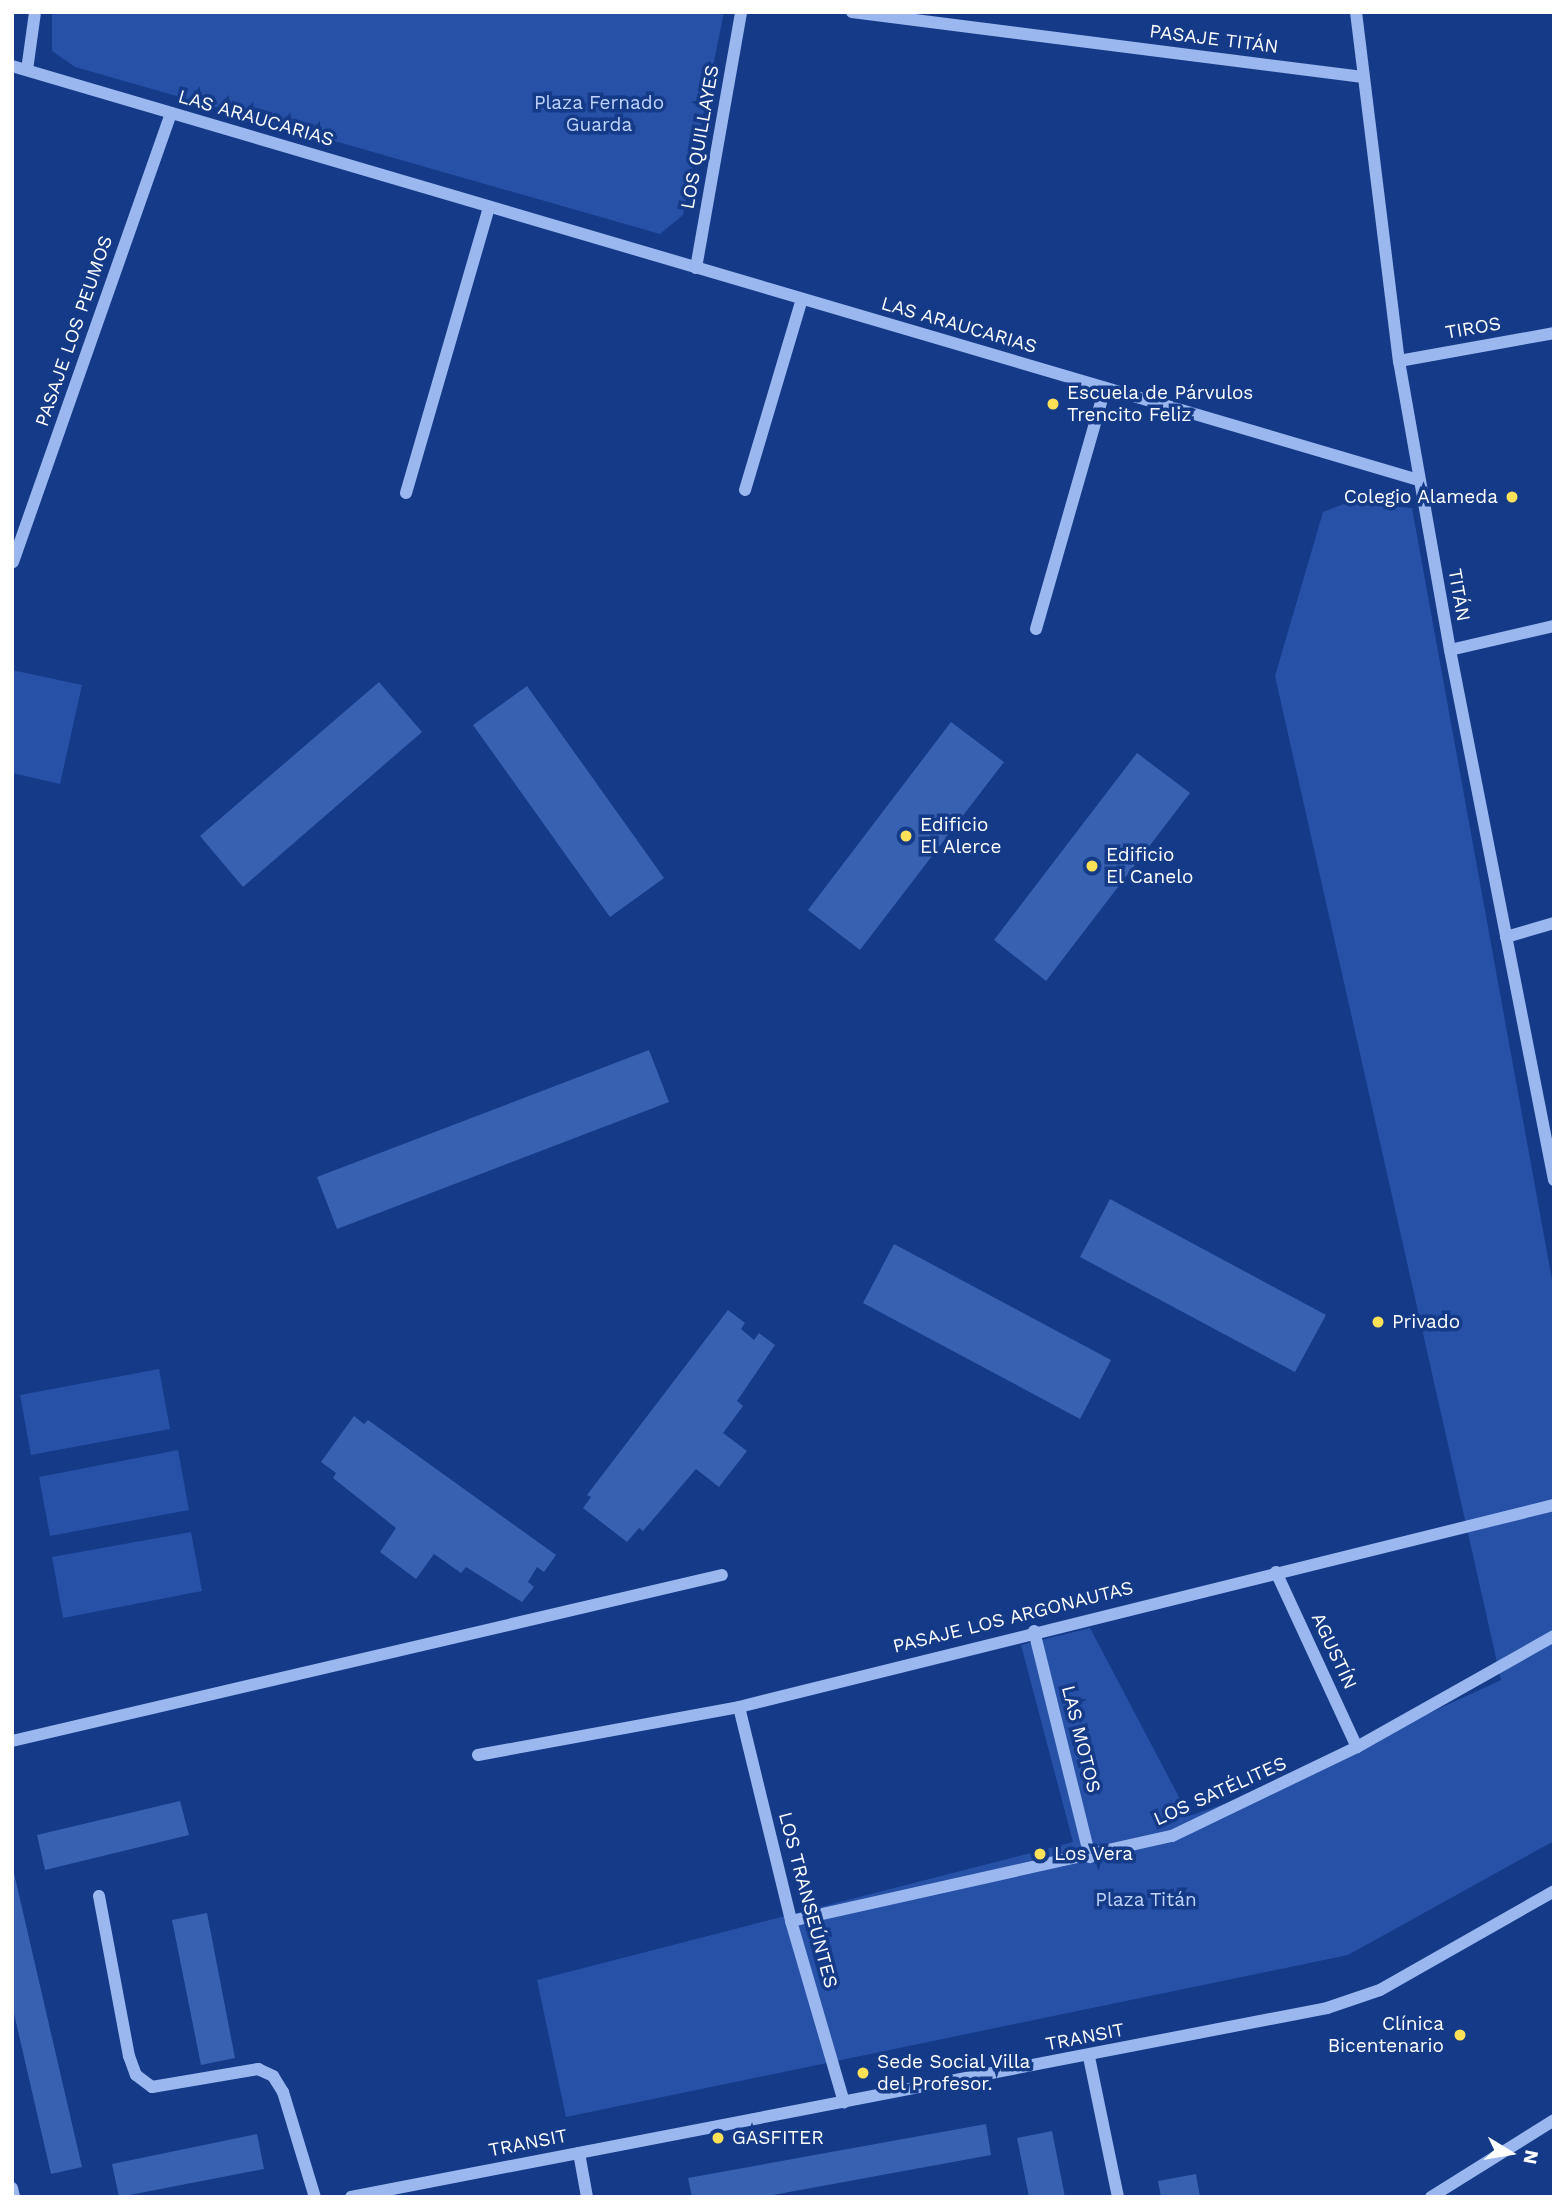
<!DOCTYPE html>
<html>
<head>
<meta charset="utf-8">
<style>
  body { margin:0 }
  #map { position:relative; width:1566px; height:2209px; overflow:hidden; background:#143a88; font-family:"Work Sans",sans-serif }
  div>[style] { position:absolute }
  .green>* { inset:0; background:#2651a7 }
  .building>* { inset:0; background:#3861b1 }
  .minor>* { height:12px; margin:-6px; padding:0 6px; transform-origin:6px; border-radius:6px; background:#9ab7ef }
  .dots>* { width:19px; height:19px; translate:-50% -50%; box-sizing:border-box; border:4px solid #143a88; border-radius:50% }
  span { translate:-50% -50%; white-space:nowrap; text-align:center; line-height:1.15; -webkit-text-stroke:7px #143a88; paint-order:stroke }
  .street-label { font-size:19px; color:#fff }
  .park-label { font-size:19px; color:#c0d4fb }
  .poi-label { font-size:19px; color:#fff }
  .left { translate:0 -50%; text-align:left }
  .right { translate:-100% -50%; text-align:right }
  .frame { position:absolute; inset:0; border:14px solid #fff; pointer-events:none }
  .north { position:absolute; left:1475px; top:2118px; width:70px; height:70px; -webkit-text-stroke:5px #143a88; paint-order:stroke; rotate:101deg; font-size:19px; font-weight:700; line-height:28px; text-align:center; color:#fff }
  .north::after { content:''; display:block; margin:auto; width:24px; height:32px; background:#fff; clip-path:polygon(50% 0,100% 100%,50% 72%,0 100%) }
</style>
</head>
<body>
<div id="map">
  <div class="green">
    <i style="clip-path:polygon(52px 12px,724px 12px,683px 215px,660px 234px,75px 67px,52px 51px)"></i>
    <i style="clip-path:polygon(1349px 502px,1412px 508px,1554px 1291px,1554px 1841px,1348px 1955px,566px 2117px,537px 1980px,1073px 1842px,1021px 1645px,1090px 1628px,1189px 1816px,1256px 1793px,1501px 1680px,1275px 676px,1323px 512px)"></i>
    <i style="clip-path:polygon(12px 670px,82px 685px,60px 784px,12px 773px)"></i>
    <i style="clip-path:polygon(159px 1369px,170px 1429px,31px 1455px,20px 1395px)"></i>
    <i style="clip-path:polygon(178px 1450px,189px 1510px,50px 1536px,39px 1477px)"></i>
    <i style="clip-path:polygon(191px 1532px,202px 1591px,63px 1618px,52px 1557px)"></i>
  </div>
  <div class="building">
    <i style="clip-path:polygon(379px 682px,422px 732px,243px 887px,200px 836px)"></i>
    <i style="clip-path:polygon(527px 686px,664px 878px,610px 917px,473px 725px)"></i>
    <i style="clip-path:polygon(951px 722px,1004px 762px,860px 950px,808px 910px)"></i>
    <i style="clip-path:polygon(1137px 753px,1190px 793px,1046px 981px,994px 940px)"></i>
    <i style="clip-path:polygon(649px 1050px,669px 1102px,337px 1229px,317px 1177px)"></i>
    <i style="clip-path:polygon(1110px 1199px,1326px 1315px,1295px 1372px,1080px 1257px)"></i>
    <i style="clip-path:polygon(894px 1244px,1111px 1360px,1080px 1419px,863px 1303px)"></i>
    <i style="clip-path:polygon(728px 1310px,745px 1323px,741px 1329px,754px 1340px,759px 1333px,775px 1345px,737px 1401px,743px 1406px,723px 1433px,747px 1451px,719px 1487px,696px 1469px,643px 1531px,639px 1528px,627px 1542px,583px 1508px,591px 1497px,587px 1495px)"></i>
    <i style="clip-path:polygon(354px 1416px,364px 1424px,368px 1420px,556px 1555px,544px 1572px,537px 1567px,528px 1582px,534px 1587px,522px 1602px,466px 1567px,461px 1573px,434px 1554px,416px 1579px,380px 1552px,396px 1528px,333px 1478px,336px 1473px,321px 1462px)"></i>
    <i style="clip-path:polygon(180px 1801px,189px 1835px,45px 1870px,37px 1835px)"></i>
    <i style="clip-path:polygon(13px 1869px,82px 2167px,51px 2174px,12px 2005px)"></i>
    <i style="clip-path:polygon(207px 1913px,235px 2058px,201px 2065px,172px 1920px)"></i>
    <i style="clip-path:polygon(986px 2124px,991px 2155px,762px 2197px,692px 2197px,688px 2178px)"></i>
    <i style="clip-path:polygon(1052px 2131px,1065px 2197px,1029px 2197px,1017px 2138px)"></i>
    <i style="clip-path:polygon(257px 2134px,264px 2169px,119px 2197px,112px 2164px)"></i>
    <i style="clip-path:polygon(1196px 2174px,1200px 2197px,1161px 2197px,1158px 2181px)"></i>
  </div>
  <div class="minor">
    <i style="left:852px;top:12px;width:515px;rotate:7.25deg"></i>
    <i style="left:1356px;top:12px;width:352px;rotate:83deg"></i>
    <i style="left:1399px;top:361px;width:293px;rotate:80deg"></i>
    <i style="left:1450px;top:650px;width:540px;rotate:78.9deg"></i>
    <i style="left:12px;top:66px;width:1467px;rotate:16.4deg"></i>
    <i style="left:27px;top:70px;width:59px;rotate:-82.1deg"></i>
    <i style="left:696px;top:268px;width:260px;rotate:-80deg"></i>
    <i style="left:1399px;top:361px;width:158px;rotate:-10.2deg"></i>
    <i style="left:745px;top:490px;width:199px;rotate:-73.4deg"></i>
    <i style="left:406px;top:493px;width:298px;rotate:-73.8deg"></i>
    <i style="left:13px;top:562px;width:476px;rotate:-70.6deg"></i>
    <i style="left:1036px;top:629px;width:251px;rotate:-74deg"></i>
    <i style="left:1450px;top:650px;width:107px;rotate:-13deg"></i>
    <i style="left:1506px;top:937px;width:50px;rotate:-16.3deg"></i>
    <i style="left:1276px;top:1572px;width:193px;rotate:65.2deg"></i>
    <i style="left:1034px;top:1631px;width:233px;rotate:76.1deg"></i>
    <i style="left:739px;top:1707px;width:220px;rotate:76.3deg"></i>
    <i style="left:791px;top:1921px;width:189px;rotate:73.7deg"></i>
    <i style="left:12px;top:1741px;width:729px;rotate:-13.16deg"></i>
    <i style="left:478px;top:1755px;width:265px;rotate:-10.4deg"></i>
    <i style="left:739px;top:1707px;width:840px;rotate:-13.92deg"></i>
    <i style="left:99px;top:1896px;width:163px;rotate:79.4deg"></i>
    <i style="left:129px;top:2056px;width:20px;rotate:70deg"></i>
    <i style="left:136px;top:2075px;width:20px;rotate:37deg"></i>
    <i style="left:152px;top:2087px;width:108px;rotate:-9.6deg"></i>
    <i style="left:258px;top:2069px;width:17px;rotate:25deg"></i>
    <i style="left:273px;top:2076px;width:19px;rotate:58deg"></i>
    <i style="left:283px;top:2092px;width:110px;rotate:73.1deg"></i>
    <i style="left:791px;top:1921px;width:390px;rotate:-12.6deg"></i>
    <i style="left:1172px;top:1836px;width:205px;rotate:-25.7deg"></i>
    <i style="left:1357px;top:1747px;width:226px;rotate:-29.4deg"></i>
    <i style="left:1089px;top:2057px;width:143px;rotate:78.3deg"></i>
    <i style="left:579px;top:2153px;width:45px;rotate:79.7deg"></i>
    <i style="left:12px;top:2188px;width:9px;rotate:77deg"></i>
    <i style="left:351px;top:2197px;width:994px;rotate:-10.96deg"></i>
    <i style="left:1327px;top:2008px;width:56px;rotate:-18.8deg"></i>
    <i style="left:1380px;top:1990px;width:200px;rotate:-29.6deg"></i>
    <i style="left:1431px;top:2197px;width:145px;rotate:-32deg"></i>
  </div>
  <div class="dots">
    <i style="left:1053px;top:404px;background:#ffe158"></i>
    <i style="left:1512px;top:497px;background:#ffe158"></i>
    <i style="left:906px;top:836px;background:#ffe158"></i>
    <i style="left:1092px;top:866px;background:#ffe158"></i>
    <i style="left:1378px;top:1322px;background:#ffe158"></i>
    <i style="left:1040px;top:1854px;background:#ffe158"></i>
    <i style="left:1460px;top:2035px;background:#ffe158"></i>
    <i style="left:863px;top:2073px;background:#ffe158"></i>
    <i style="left:718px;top:2138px;background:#ffe158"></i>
  </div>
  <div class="street-label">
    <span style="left:1214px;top:39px;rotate:7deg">PASAJE TITÁN</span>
    <span style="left:256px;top:118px;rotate:16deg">LAS ARAUCARIAS</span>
    <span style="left:700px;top:137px;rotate:-80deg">LOS QUILLAYES</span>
    <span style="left:959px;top:325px;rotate:16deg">LAS ARAUCARIAS</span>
    <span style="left:1473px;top:328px;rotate:-10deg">TIROS</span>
    <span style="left:74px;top:331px;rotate:-71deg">PASAJE LOS PEUMOS</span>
    <span style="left:1459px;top:595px;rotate:80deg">TITÁN</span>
    <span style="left:1013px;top:1617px;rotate:-14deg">PASAJE LOS ARGONAUTAS</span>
    <span style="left:1334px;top:1651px;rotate:65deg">AGUSTÍN</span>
    <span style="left:1081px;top:1739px;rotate:76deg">LAS MOTOS</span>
    <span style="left:1220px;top:1791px;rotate:-24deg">LOS SATÉLITES</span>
    <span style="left:808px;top:1900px;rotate:75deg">LOS TRANSEÚNTES</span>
    <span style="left:1085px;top:2037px;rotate:-11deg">TRANSIT</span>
    <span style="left:528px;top:2143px;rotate:-11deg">TRANSIT</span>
  </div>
  <div class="park-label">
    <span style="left:599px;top:114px">Plaza Fernado<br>Guarda</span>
    <span style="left:1146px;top:1900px">Plaza Titán</span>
  </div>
  <div class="poi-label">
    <span class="left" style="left:1067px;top:404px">Escuela de Párvulos<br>Trencito Feliz</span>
    <span class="right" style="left:1498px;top:497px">Colegio Alameda</span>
    <span class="left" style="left:920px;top:836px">Edificio<br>El Alerce</span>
    <span class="left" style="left:1106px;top:866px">Edificio<br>El Canelo</span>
    <span class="left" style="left:1392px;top:1322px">Privado</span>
    <span class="left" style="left:1054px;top:1854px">Los Vera</span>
    <span class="right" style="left:1444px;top:2035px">Clínica<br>Bicentenario</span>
    <span class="left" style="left:877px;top:2073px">Sede Social Villa<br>del Profesor.</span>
    <span class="left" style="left:732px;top:2138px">GASFITER</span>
  </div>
  <div class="frame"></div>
  <div class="north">N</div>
</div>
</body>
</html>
